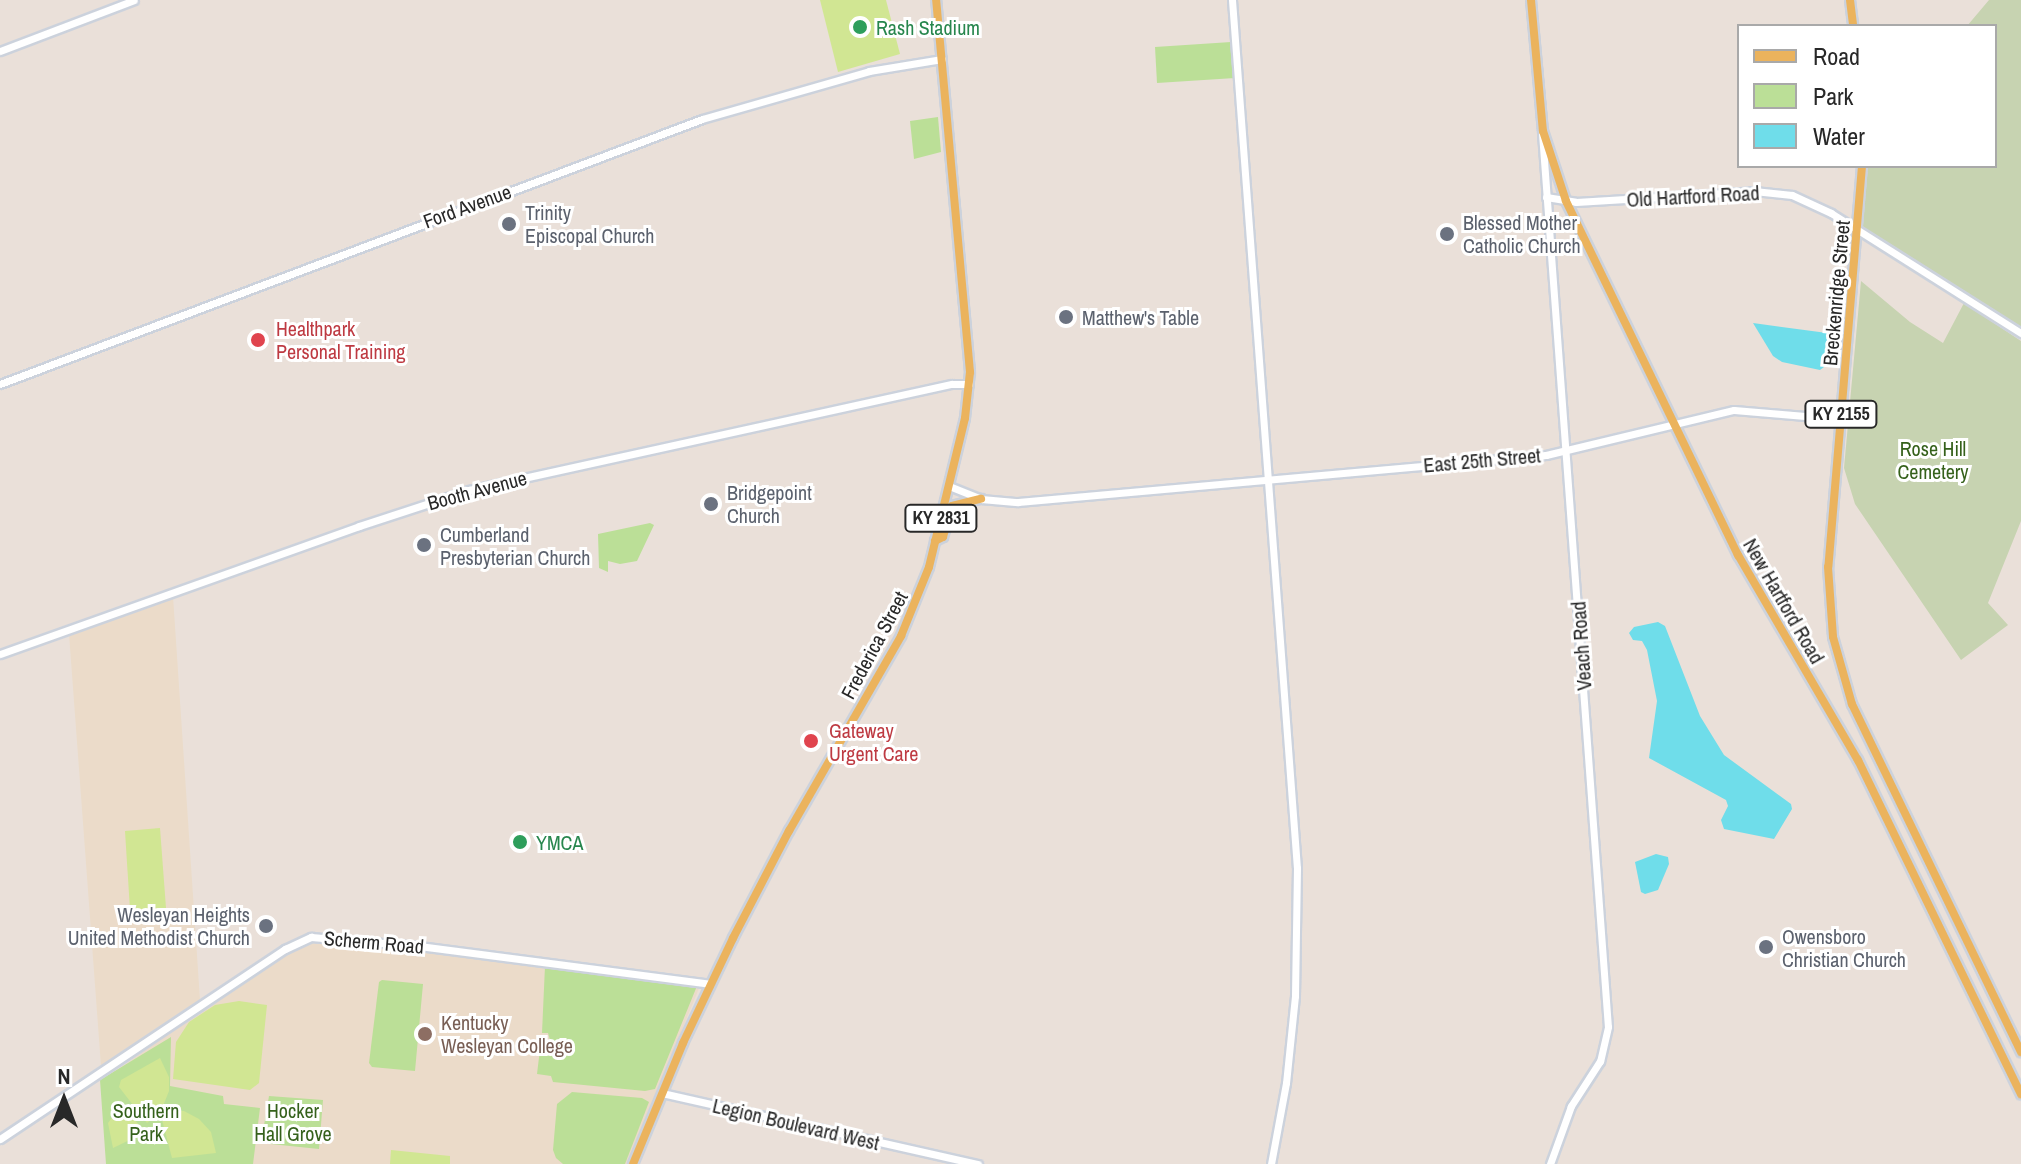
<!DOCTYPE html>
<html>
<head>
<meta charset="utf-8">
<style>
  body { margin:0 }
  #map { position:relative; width:2021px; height:1164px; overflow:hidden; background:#eae0d9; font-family:"Archivo Narrow",sans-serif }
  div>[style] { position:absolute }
  .education>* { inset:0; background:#ebdbc9 }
  .green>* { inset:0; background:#bbdf97 }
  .cemetery>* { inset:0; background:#c7d3b1 }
  .pitch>* { inset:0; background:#d1e693 }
  .water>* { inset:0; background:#6fddea }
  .roads { filter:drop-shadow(2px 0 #ccd2dc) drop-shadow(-2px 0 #ccd2dc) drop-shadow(0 2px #ccd2dc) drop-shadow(0 -2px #ccd2dc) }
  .secondary>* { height:7px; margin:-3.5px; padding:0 3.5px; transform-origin:3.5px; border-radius:3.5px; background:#fff }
  .primary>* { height:8px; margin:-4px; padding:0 4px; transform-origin:4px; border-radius:4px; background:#ebb35d }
  .dots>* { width:22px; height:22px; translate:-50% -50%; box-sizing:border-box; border:4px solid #fff; border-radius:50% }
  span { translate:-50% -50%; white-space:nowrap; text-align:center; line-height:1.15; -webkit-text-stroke:6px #fff; paint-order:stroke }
  .shield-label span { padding:2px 6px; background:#fff; border:2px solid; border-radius:6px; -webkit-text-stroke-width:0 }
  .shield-label { font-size:18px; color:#282828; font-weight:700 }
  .leisure-label { font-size:20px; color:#27864d }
  .left { translate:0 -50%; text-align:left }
  .street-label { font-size:20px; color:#282828 }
  .worship-label { font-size:20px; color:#5b616d }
  .right { translate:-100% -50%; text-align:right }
  .health-label { font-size:20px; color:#be3a42 }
  .park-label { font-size:20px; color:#35611b }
  .education-label { font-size:20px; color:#785e54 }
  .legend { position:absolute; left:1737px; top:24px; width:260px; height:144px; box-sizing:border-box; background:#fff; border:2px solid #a9a9a9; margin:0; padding:10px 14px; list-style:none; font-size:24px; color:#282828 }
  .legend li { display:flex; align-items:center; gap:16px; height:40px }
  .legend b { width:40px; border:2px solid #a9a9a9 }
  .north { position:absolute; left:24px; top:1060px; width:80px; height:80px; -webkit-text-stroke:6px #fff; paint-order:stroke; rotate:0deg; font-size:22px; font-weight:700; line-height:32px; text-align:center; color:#282828 }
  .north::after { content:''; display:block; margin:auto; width:28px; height:36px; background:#282828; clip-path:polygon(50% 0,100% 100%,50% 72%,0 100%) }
</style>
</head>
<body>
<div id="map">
  <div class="education">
    <i style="clip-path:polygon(173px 596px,200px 1000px,101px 1066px,69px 634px)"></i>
    <i style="clip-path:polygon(313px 939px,404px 947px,700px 986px,627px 1164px,108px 1164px,104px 1079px,291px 949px)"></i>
  </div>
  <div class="green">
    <i style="clip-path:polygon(1231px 42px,1235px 78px,1157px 83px,1155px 47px)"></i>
    <i style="clip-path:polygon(938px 117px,941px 152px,914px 159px,910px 121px)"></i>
    <i style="clip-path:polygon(650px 523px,654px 525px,637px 561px,620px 564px,608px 561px,608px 572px,599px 568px,598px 534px)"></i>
    <i style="clip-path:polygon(545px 966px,697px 986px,655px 1089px,645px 1091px,553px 1082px,551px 1076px,537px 1074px,540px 1049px,547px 1049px,550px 1040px,548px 1033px,542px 1033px)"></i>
    <i style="clip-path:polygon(382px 980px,423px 984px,415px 1071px,372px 1067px,369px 1063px,379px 982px)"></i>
    <i style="clip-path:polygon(171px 1037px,170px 1086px,223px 1096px,224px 1104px,260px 1108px,253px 1164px,106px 1164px,100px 1080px)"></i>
    <i style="clip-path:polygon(572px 1092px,642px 1098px,649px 1102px,625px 1164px,563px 1164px,556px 1158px,553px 1150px,557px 1104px)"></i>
    <i style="clip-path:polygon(269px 1096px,323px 1100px,319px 1149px,261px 1143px)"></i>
  </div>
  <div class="cemetery">
    <i style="clip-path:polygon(1989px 0,2021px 0,2021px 333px,1858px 229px,1862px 166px,1995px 166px,1995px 26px,1967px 26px)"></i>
    <i style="clip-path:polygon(1861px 281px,1910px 322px,1943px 343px,1964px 303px,2021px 341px,2021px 521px,1988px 603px,2008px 625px,1961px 660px,1855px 504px,1844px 468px)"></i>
  </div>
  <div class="pitch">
    <i style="clip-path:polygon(820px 0,886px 0,900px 54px,838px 72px)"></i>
    <i style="clip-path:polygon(160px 828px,166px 908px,130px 910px,125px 831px)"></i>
    <i style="clip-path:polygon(239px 1001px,267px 1005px,259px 1083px,250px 1090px,173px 1079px,176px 1042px,189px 1022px,215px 1005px)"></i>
    <i style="clip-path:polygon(160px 1058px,169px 1077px,169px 1091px,161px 1111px,147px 1123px,119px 1087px,121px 1080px)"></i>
    <i style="clip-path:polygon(122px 1104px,143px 1130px,142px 1134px,113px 1148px,108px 1123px)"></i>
    <i style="clip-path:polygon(167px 1111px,184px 1111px,199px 1119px,211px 1132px,216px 1153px,172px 1158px,161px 1116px)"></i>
    <i style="clip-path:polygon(391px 1150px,450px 1156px,450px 1164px,390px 1164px)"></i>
  </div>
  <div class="water">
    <i style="clip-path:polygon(1753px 323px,1827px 333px,1828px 354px,1824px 367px,1820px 370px,1782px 362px,1773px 356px)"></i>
    <i style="clip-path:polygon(1658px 622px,1665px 626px,1700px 716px,1724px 755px,1791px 804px,1792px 809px,1774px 839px,1724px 829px,1721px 820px,1728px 806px,1726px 800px,1649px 758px,1657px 701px,1647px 650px,1642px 641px,1633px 640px,1629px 633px,1634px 627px)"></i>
    <i style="clip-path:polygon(1656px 854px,1668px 857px,1669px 864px,1658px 890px,1645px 894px,1641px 892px,1635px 862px)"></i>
  </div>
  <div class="roads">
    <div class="secondary">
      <i style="left:1232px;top:0;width:870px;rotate:85.72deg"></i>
      <i style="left:1297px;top:868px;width:128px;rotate:90.9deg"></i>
      <i style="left:1295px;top:996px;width:87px;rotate:95.9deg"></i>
      <i style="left:1286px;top:1083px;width:82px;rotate:100.5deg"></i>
      <i style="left:0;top:51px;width:143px;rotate:-20.8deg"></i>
      <i style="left:1542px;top:133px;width:896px;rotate:85.78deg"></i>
      <i style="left:1608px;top:1027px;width:35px;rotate:103deg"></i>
      <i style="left:1600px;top:1061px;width:54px;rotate:122.8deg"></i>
      <i style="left:1571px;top:1106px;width:62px;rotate:109.9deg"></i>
      <i style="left:1546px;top:197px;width:30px;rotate:9deg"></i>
      <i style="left:1576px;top:202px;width:178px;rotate:-3.5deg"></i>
      <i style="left:1754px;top:191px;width:38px;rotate:6deg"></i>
      <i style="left:1792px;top:195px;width:43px;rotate:24.8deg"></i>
      <i style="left:1831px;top:213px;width:225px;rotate:32.3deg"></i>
      <i style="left:0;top:384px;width:750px;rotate:-20.68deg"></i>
      <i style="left:702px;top:119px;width:174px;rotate:-16deg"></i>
      <i style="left:869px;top:71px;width:74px;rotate:-9.3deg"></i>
      <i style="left:949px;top:486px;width:35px;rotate:22deg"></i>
      <i style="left:981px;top:499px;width:37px;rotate:5deg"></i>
      <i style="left:1018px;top:502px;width:530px;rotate:-5.09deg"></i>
      <i style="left:1546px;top:455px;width:193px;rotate:-13.5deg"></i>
      <i style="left:1734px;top:410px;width:107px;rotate:4.8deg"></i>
      <i style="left:0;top:654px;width:381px;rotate:-19.6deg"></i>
      <i style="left:359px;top:526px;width:116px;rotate:-18.1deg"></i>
      <i style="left:469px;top:490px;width:494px;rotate:-12.4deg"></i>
      <i style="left:952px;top:384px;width:17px"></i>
      <i style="left:662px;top:1093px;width:324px;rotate:12.7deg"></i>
      <i style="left:0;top:1139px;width:343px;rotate:-33.7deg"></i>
      <i style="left:285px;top:949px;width:29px;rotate:-25deg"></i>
      <i style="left:311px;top:937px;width:108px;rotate:4.8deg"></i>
      <i style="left:419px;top:946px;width:293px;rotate:7.4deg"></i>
    </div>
    <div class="primary">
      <i style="left:1531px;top:0;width:132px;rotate:84.8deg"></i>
      <i style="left:1543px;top:131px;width:74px;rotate:71.8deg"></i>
      <i style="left:1566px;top:201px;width:394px;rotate:64.1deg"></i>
      <i style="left:1738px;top:555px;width:238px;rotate:59.7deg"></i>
      <i style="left:1858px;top:760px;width:372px;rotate:64deg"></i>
      <i style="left:1850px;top:0;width:26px;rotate:83deg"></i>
      <i style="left:1862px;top:166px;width:402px;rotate:94.8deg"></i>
      <i style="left:1828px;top:567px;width:70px;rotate:85.9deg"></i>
      <i style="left:1833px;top:637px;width:70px;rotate:74.2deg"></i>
      <i style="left:1852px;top:704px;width:387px;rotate:64.1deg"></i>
      <i style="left:935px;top:541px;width:9px;rotate:-27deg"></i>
      <i style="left:943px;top:537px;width:32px;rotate:-74deg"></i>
      <i style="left:952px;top:506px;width:30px;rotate:-14deg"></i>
      <i style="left:633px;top:1164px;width:131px;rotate:-67.5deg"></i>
      <i style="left:683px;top:1043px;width:116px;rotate:-64.5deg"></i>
      <i style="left:733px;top:938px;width:121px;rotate:-62.4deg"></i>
      <i style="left:789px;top:831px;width:225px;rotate:-60.1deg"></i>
      <i style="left:901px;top:636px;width:74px;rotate:-67.9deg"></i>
      <i style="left:929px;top:567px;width:153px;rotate:-76.4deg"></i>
      <i style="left:965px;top:418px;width:46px;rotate:-83.8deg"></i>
      <i style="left:970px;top:372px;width:374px;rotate:-95.2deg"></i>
    </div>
  </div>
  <div class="dots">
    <i style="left:860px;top:27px;background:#2e9e5b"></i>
    <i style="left:509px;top:224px;background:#6b7280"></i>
    <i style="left:1447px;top:234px;background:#6b7280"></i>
    <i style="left:1066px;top:317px;background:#6b7280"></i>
    <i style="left:258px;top:340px;background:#e0444e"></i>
    <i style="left:711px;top:504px;background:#6b7280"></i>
    <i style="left:424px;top:545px;background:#6b7280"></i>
    <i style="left:811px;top:741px;background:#e0444e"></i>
    <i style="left:520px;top:842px;background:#2e9e5b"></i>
    <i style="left:266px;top:926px;background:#6b7280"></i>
    <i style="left:1766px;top:947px;background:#6b7280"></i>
    <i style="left:425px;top:1034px;background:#8d6e63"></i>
  </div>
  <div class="shield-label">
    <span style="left:1841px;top:414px">KY 2155</span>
    <span style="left:941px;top:518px">KY 2831</span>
  </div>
  <div class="leisure-label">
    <span class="left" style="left:876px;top:27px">Rash Stadium</span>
    <span class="left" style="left:536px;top:842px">YMCA</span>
  </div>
  <div class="street-label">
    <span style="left:1693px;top:196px;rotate:-3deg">Old Hartford Road</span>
    <span style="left:467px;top:206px;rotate:-20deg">Ford Avenue</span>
    <span style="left:1836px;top:293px;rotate:-85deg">Breckenridge Street</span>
    <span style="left:1482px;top:460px;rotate:-5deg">East 25th Street</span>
    <span style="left:477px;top:490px;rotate:-15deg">Booth Avenue</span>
    <span style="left:1784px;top:601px;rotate:60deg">New Hartford Road</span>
    <span style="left:874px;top:645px;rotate:-62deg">Frederica Street</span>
    <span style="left:1581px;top:646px;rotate:-94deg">Veach Road</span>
    <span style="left:374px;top:942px;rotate:5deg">Scherm Road</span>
    <span style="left:796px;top:1124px;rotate:13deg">Legion Boulevard West</span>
  </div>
  <div class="worship-label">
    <span class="left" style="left:525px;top:224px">Trinity<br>Episcopal Church</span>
    <span class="left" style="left:1463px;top:234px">Blessed Mother<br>Catholic Church</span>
    <span class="left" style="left:1082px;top:317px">Matthew's Table</span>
    <span class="left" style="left:727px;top:504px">Bridgepoint<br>Church</span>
    <span class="left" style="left:440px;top:546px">Cumberland<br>Presbyterian Church</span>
    <span class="right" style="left:250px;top:926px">Wesleyan Heights<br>United Methodist Church</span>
    <span class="left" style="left:1782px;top:948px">Owensboro<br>Christian Church</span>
  </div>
  <div class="health-label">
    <span class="left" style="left:276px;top:340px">Healthpark<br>Personal Training</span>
    <span class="left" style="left:829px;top:742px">Gateway<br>Urgent Care</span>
  </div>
  <div class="park-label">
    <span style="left:1933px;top:460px">Rose Hill<br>Cemetery</span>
    <span style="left:146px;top:1122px">Southern<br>Park</span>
    <span style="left:293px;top:1122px">Hocker<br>Hall Grove</span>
  </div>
  <div class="education-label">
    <span class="left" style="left:441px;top:1034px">Kentucky<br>Wesleyan College</span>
  </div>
  <ul class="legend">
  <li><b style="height:10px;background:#ebb35d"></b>Road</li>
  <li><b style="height:22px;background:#bbdf97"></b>Park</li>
  <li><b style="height:22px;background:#6fddea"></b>Water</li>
  </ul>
  <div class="north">N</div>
</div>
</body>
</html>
